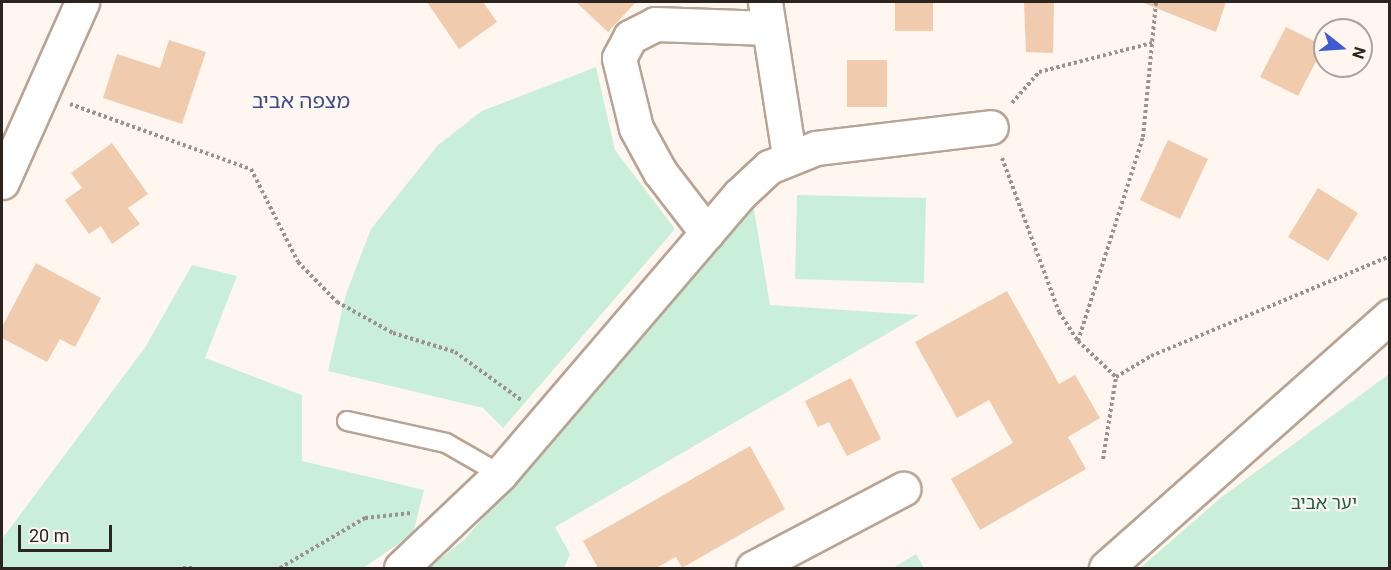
<!DOCTYPE html>
<html>
<head>
<meta charset="utf-8">
<style>
  body { margin:0 }
  #map { position:relative; width:1391px; height:570px; overflow:hidden; background:#fff6ef; font-family:Roboto,"Noto Sans Hebrew",sans-serif }
  div>[style] { position:absolute }
  .green>* { inset:0; background:#c9efd8 }
  .building>* { inset:0; background:#f1cbad }
  .path>* { height:4px; margin-top:-2px; transform-origin:0; background:repeating-linear-gradient(90deg,#9b928c 0 3px,transparent 0 6px) }
  .roads { filter:drop-shadow(2px 0 #b8a494) drop-shadow(-2px 0 #b8a494) drop-shadow(0 2px #b8a494) drop-shadow(0 -2px #b8a494) }
  .service>* { height:18px; margin:-9px; padding:0 9px; transform-origin:9px; border-radius:9px; background:#fff }
  .minor>* { height:33px; margin:-16.5px; padding:0 16.5px; transform-origin:16.5px; border-radius:16.5px; background:#fff }
  span { translate:-50% -50%; white-space:nowrap; text-align:center; line-height:1.15; -webkit-text-stroke:4.5px #fff6ef; paint-order:stroke }
  .park-label { font-size:18px; color:#18603f }
  .quarter-label { font-size:21px; color:#3a4d88 }
  .frame { position:absolute; inset:0; border:3px solid #2c241e; pointer-events:none }
  .north { position:absolute; left:1313px; top:18px; width:60px; height:60px; box-sizing:border-box; background:#fff6ef; border:2px solid #aba29b; border-radius:50%; rotate:107deg; font-size:16px; font-weight:700; line-height:24px; text-align:center; color:#2c241e }
  .north::after { content:''; display:block; margin:auto; width:21px; height:27px; background:#3f5bce; clip-path:polygon(50% 0,100% 100%,50% 72%,0 100%) }
  .scale { position:absolute; left:18px; top:525px; width:94px; height:27px; box-sizing:border-box; border:3px solid #2c241e; border-top:0; padding-left:8px; font-size:18px; line-height:21px; white-space:nowrap; color:#2c241e; -webkit-text-stroke:4px #fff6ef; paint-order:stroke }
</style>
</head>
<body>
<div id="map">
  <div class="green">
    <i style="clip-path:polygon(596px 67px,615px 150px,675px 229px,503px 428px,483px 408px,328px 371px,346px 294px,371px 229px,438px 145px,482px 111px)"></i>
    <i style="clip-path:polygon(797px 195px,926px 198px,924px 283px,795px 279px)"></i>
    <i style="clip-path:polygon(753px 204px,770px 305px,919px 315px,555px 527px,570px 554px,564px 568px,428px 568px,464px 540px)"></i>
    <i style="clip-path:polygon(192px 265px,237px 276px,205px 358px,302px 395px,302px 461px,424px 490px,413px 534px,363px 568px,2px 568px,2px 539px,146px 346px)"></i>
    <i style="clip-path:polygon(1389px 374px,1389px 568px,1140px 568px,1223px 496px)"></i>
    <i style="clip-path:polygon(916px 554px,924px 568px,893px 568px)"></i>
  </div>
  <div class="building">
    <i style="clip-path:polygon(427px 2px,483px 2px,497px 22px,459px 49px)"></i>
    <i style="clip-path:polygon(576px 2px,636px 2px,608px 32px)"></i>
    <i style="clip-path:polygon(895px 2px,933px 2px,933px 31px,895px 31px)"></i>
    <i style="clip-path:polygon(1024px 2px,1054px 2px,1053px 53px,1026px 52px)"></i>
    <i style="clip-path:polygon(1141px 2px,1226px 2px,1216px 32px)"></i>
    <i style="clip-path:polygon(1286px 27px,1324px 46px,1298px 96px,1260px 77px)"></i>
    <i style="clip-path:polygon(169px 40px,206px 52px,182px 124px,103px 98px,117px 54px,160px 68px)"></i>
    <i style="clip-path:polygon(847px 60px,887px 60px,887px 107px,847px 107px)"></i>
    <i style="clip-path:polygon(1168px 140px,1208px 159px,1180px 219px,1140px 200px)"></i>
    <i style="clip-path:polygon(112px 143px,148px 194px,128px 208px,140px 224px,112px 244px,101px 226px,89px 234px,65px 200px,82px 188px,71px 173px)"></i>
    <i style="clip-path:polygon(1318px 188px,1358px 213px,1328px 261px,1288px 237px)"></i>
    <i style="clip-path:polygon(36px 263px,101px 298px,75px 347px,60px 339px,47px 362px,2px 338px,2px 327px)"></i>
    <i style="clip-path:polygon(1007px 291px,1059px 384px,1075px 375px,1100px 418px,1068px 437px,1086px 469px,980px 530px,951px 479px,1013px 443px,989px 400px,957px 418px,915px 342px)"></i>
    <i style="clip-path:polygon(851px 378px,881px 439px,847px 456px,829px 422px,818px 427px,805px 401px)"></i>
    <i style="clip-path:polygon(750px 446px,785px 509px,682px 568px,676px 557px,656px 568px,598px 568px,583px 541px)"></i>
  </div>
  <div class="path">
    <i style="left:1012px;top:103px;width:41px;rotate:-48.9deg"></i>
    <i style="left:1039px;top:72px;width:117px;rotate:-14.4deg"></i>
    <i style="left:70px;top:104px;width:192px;rotate:19.8deg"></i>
    <i style="left:251px;top:169px;width:104px;rotate:63.2deg"></i>
    <i style="left:298px;top:262px;width:56px;rotate:45.7deg"></i>
    <i style="left:337px;top:302px;width:64px;rotate:29deg"></i>
    <i style="left:393px;top:333px;width:65px;rotate:17deg"></i>
    <i style="left:455px;top:352px;width:82px;rotate:36deg"></i>
    <i style="left:1002px;top:158px;width:164px;rotate:69.7deg"></i>
    <i style="left:1059px;top:312px;width:35px;rotate:57deg"></i>
    <i style="left:1078px;top:341px;width:52px;rotate:43.5deg"></i>
    <i style="left:1078px;top:341px;width:214px;rotate:-72.3deg"></i>
    <i style="left:1143px;top:137px;width:136px;rotate:-84.5deg"></i>
    <i style="left:1103px;top:459px;width:83px;rotate:-81deg"></i>
    <i style="left:1116px;top:377px;width:41px;rotate:-31deg"></i>
    <i style="left:1151px;top:356px;width:259px;rotate:-22.7deg"></i>
    <i style="left:183px;top:568px;width:12px"></i>
    <i style="left:280px;top:568px;width:99px;rotate:-30.5deg"></i>
    <i style="left:365px;top:518px;width:47px;rotate:-6.1deg"></i>
  </div>
  <div class="roads">
    <div class="service">
      <i style="left:347px;top:421px;width:101px;rotate:12.5deg"></i>
      <i style="left:446px;top:443px;width:62px;rotate:29.9deg"></i>
    </div>
    <div class="minor">
      <i style="left:765px;top:2px;width:155px;rotate:81.1deg"></i>
      <i style="left:2px;top:182px;width:197px;rotate:-66deg"></i>
      <i style="left:707px;top:233px;width:77px;rotate:-127.6deg"></i>
      <i style="left:660px;top:172px;width:50px;rotate:-118.6deg"></i>
      <i style="left:636px;top:128px;width:72px;rotate:-103.7deg"></i>
      <i style="left:619px;top:58px;width:24px;rotate:-62deg"></i>
      <i style="left:630px;top:37px;width:28px;rotate:-27deg"></i>
      <i style="left:655px;top:24px;width:114px;rotate:2deg"></i>
      <i style="left:401px;top:568px;width:137px;rotate:-43.5deg"></i>
      <i style="left:500px;top:474px;width:367px;rotate:-49.4deg"></i>
      <i style="left:739px;top:195px;width:41px;rotate:-43deg"></i>
      <i style="left:769px;top:167px;width:51px;rotate:-22deg"></i>
      <i style="left:816px;top:148px;width:176px;rotate:-6.8deg"></i>
      <i style="left:753px;top:568px;width:170px;rotate:-27.8deg"></i>
      <i style="left:1106px;top:568px;width:380px;rotate:-41.6deg"></i>
    </div>
  </div>
  <div class="park-label">
    <span style="left:1324px;top:503px">יער אביב</span>
  </div>
  <div class="quarter-label">
    <span style="left:301px;top:101px">מצפה אביב</span>
  </div>
  <div class="frame"></div>
  <div class="north">N</div>
  <div class="scale">20 m</div>
</div>
</body>
</html>
